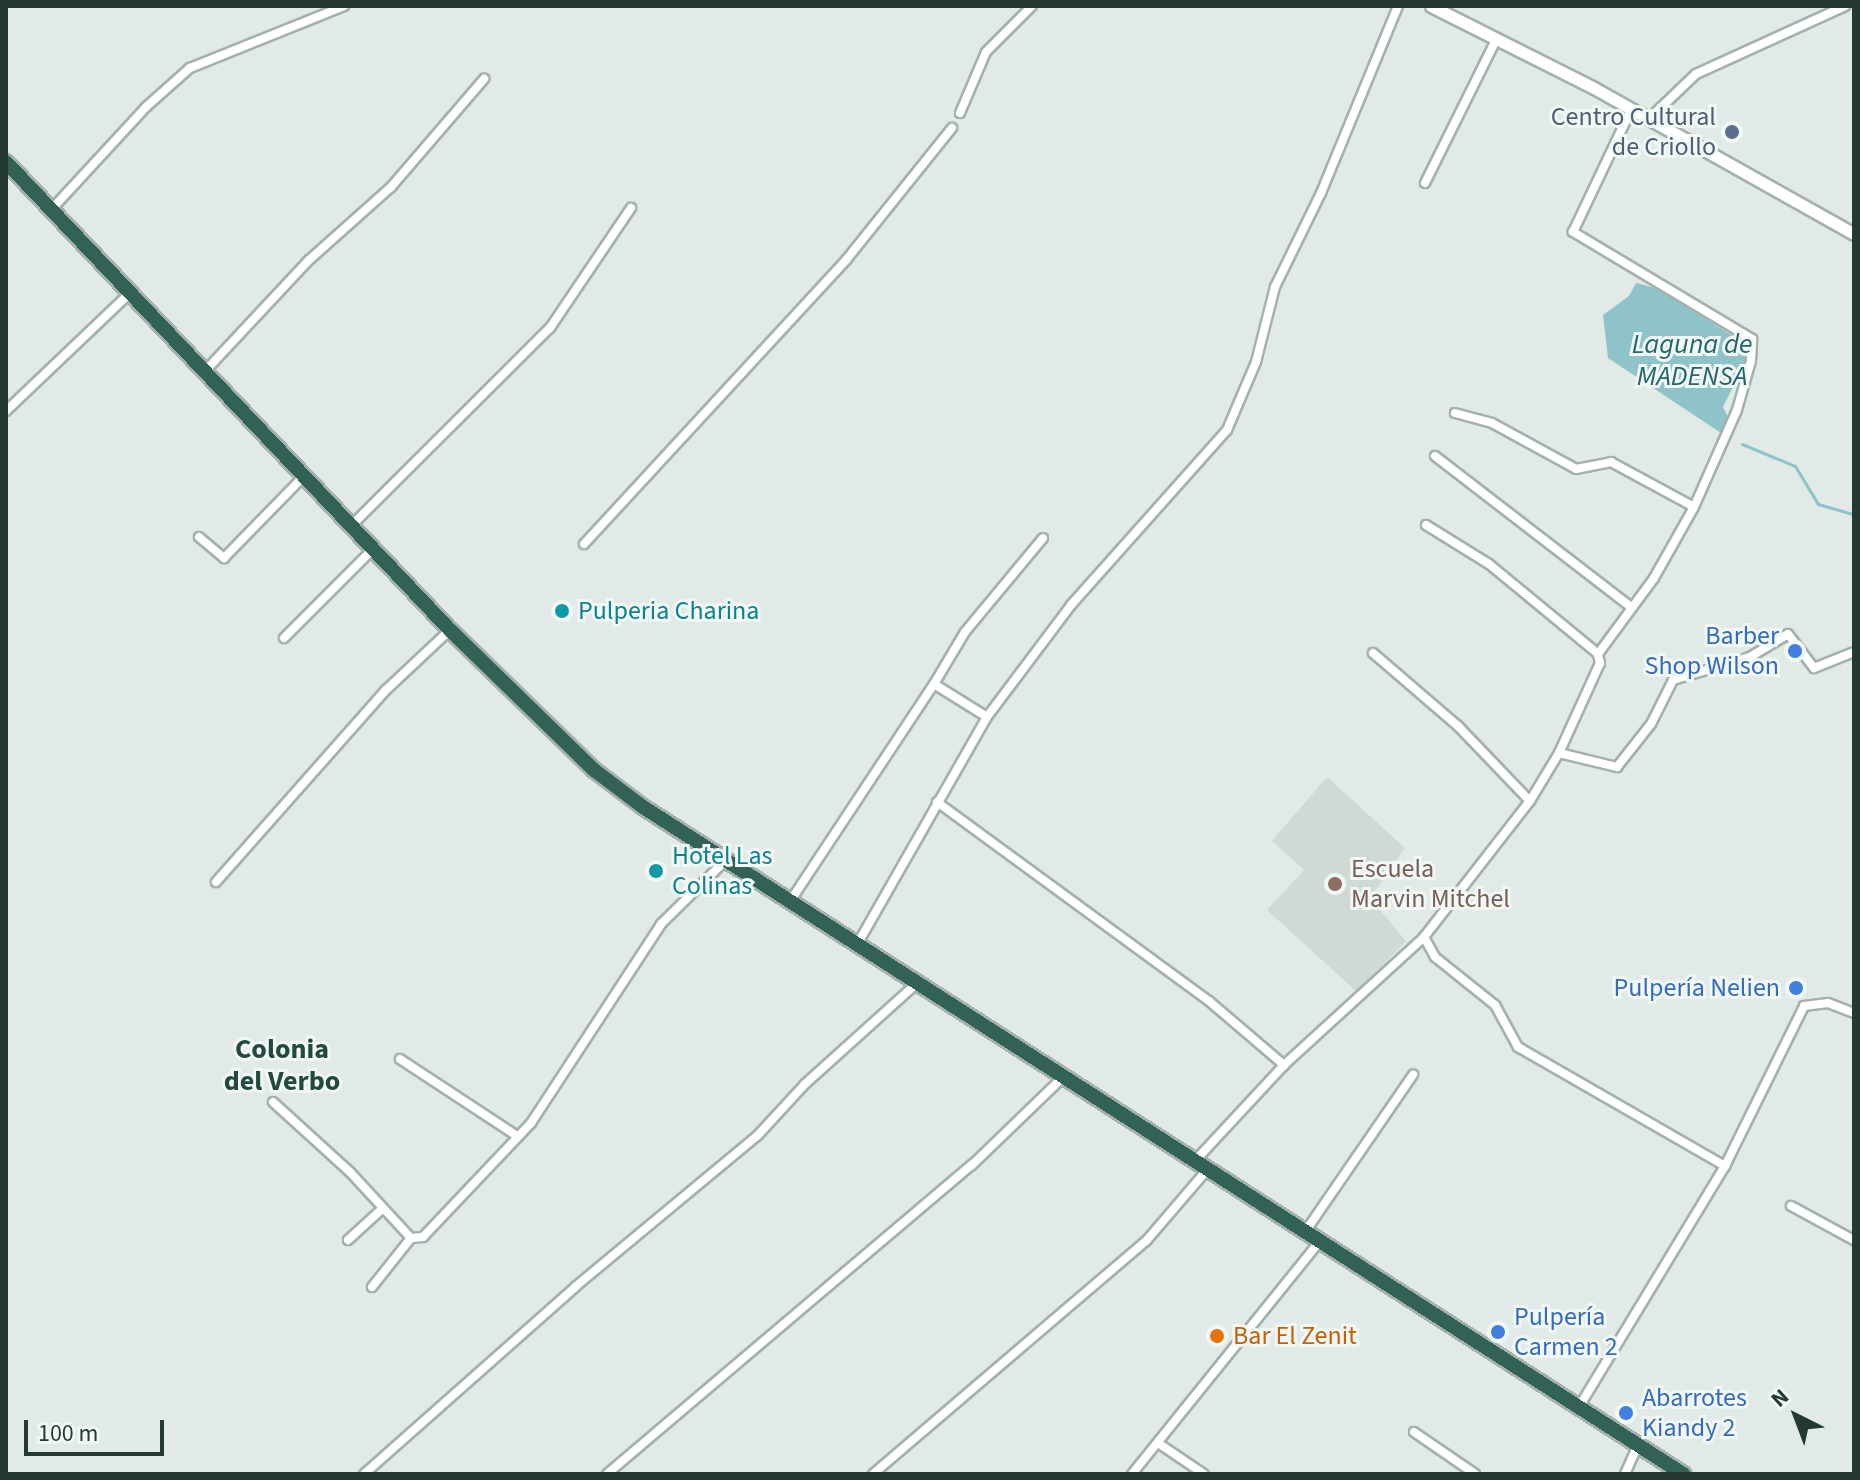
<!DOCTYPE html>
<html>
<head>
<meta charset="utf-8">
<style>
  body { margin:0 }
  #map { position:relative; width:1860px; height:1480px; overflow:hidden; background:#e1eae6; font-family:"Source Sans 3",sans-serif }
  div>[style] { position:absolute }
  .built>* { inset:0; background:#cfdad4 }
  .water>* { inset:0; background:#8ec3ca }
  .stream>* { height:3px; margin:-1.5px; padding:0 1.5px; transform-origin:1.5px; border-radius:1.5px; background:#8ec3ca }
  .roads { filter:drop-shadow(2px 0 #a4b1ac) drop-shadow(-2px 0 #a4b1ac) drop-shadow(0 2px #a4b1ac) drop-shadow(0 -2px #a4b1ac) }
  .street>* { height:8px; margin:-4px; padding:0 4px; transform-origin:4px; border-radius:4px; background:#fff }
  .secondary>* { height:11px; margin:-5.5px; padding:0 5.5px; transform-origin:5.5px; border-radius:5.5px; background:#fff }
  .highway>* { height:14px; margin:-7px; padding:0 7px; transform-origin:7px; border-radius:7px; background:#326256 }
  .dots>* { width:22px; height:22px; translate:-50% -50%; box-sizing:border-box; border:4px solid #f1f7f4; border-radius:50% }
  span { translate:-50% -50%; white-space:nowrap; text-align:center; line-height:1.15; -webkit-text-stroke:6px #f1f7f4; paint-order:stroke }
  .service-label { font-size:26px; color:#4e5e75 }
  .right { translate:-100% -50%; text-align:right }
  .culture-label { font-size:26px; color:#0d838f }
  .left { translate:0 -50%; text-align:left }
  .shop-label { font-size:26px; color:#366cbe }
  .education-label { font-size:26px; color:#785e54 }
  .food-label { font-size:26px; color:#c56008 }
  .water-label { font-size:28px; color:#24656e; font-style:italic }
  .neighbourhood-label { font-size:28px; color:#21493d; font-weight:700 }
  .frame { position:absolute; inset:0; border:8px solid #233932; pointer-events:none }
  .north { position:absolute; left:1756px; top:1376px; width:80px; height:80px; -webkit-text-stroke:6px #f1f7f4; paint-order:stroke; rotate:318deg; font-size:22px; font-weight:700; line-height:32px; text-align:center; color:#233932 }
  .north::after { content:''; display:block; margin:auto; width:28px; height:36px; background:#233932; clip-path:polygon(50% 0,100% 100%,50% 72%,0 100%) }
  .scale { position:absolute; left:24px; top:1420px; width:140px; height:36px; box-sizing:border-box; border:4px solid #233932; border-top:0; padding-left:10px; font-size:24px; line-height:28px; white-space:nowrap; color:#233932; -webkit-text-stroke:6px #f1f7f4; paint-order:stroke }
</style>
</head>
<body>
<div id="map">
  <div class="built">
    <i style="clip-path:polygon(1327px 777px,1405px 848px,1370px 898px,1406px 941px,1357px 992px,1267px 910px,1304px 870px,1272px 841px)"></i>
  </div>
  <div class="water">
    <i style="clip-path:polygon(1636px 283px,1656px 288px,1744px 343px,1747px 359px,1723px 407px,1729px 419px,1721px 433px,1608px 358px,1603px 315px,1629px 296px)"></i>
  </div>
  <div class="stream">
    <i style="left:1742px;top:444px;width:57px;rotate:22.5deg"></i>
    <i style="left:1795px;top:466px;width:44px;rotate:58.8deg"></i>
    <i style="left:1818px;top:504px;width:37px;rotate:16deg"></i>
  </div>
  <div class="roads">
    <div class="street">
      <i style="left:960px;top:113px;width:66px;rotate:-66.9deg"></i>
      <i style="left:986px;top:52px;width:65px;rotate:-45deg"></i>
      <i style="left:1649px;top:119px;width:65px;rotate:-43.8deg"></i>
      <i style="left:1696px;top:74px;width:164px;rotate:-24.5deg"></i>
      <i style="left:1425px;top:183px;width:157px;rotate:-63.6deg"></i>
      <i style="left:51px;top:210px;width:140px;rotate:-47.3deg"></i>
      <i style="left:146px;top:107px;width:59px;rotate:-41.6deg"></i>
      <i style="left:190px;top:68px;width:166px;rotate:-21.9deg"></i>
      <i style="left:207px;top:369px;width:149px;rotate:-46.9deg"></i>
      <i style="left:309px;top:260px;width:110px;rotate:-41.7deg"></i>
      <i style="left:391px;top:187px;width:143px;rotate:-49.3deg"></i>
      <i style="left:6px;top:411px;width:174px;rotate:-43.6deg"></i>
      <i style="left:1455px;top:413px;width:38px;rotate:15deg"></i>
      <i style="left:1492px;top:423px;width:96px;rotate:28.7deg"></i>
      <i style="left:1576px;top:469px;width:36px;rotate:-11deg"></i>
      <i style="left:1611px;top:462px;width:94px;rotate:28.5deg"></i>
      <i style="left:1435px;top:456px;width:247px;rotate:37.6deg"></i>
      <i style="left:353px;top:524px;width:278px;rotate:-44.9deg"></i>
      <i style="left:550px;top:328px;width:145px;rotate:-56deg"></i>
      <i style="left:1426px;top:525px;width:74px;rotate:31.8deg"></i>
      <i style="left:1489px;top:564px;width:141px;rotate:39.5deg"></i>
      <i style="left:199px;top:537px;width:33px;rotate:40deg"></i>
      <i style="left:224px;top:558px;width:116px;rotate:-45.7deg"></i>
      <i style="left:584px;top:544px;width:388px;rotate:-47.3deg"></i>
      <i style="left:847px;top:259px;width:168px;rotate:-51.3deg"></i>
      <i style="left:284px;top:638px;width:127px;rotate:-45deg"></i>
      <i style="left:1373px;top:653px;width:112px;rotate:40.7deg"></i>
      <i style="left:1458px;top:726px;width:104px;rotate:46.2deg"></i>
      <i style="left:934px;top:684px;width:61px;rotate:-59.2deg"></i>
      <i style="left:965px;top:632px;width:122px;rotate:-50.3deg"></i>
      <i style="left:1559px;top:753px;width:99px;rotate:-65.5deg"></i>
      <i style="left:1600px;top:663px;width:9px;rotate:-103deg"></i>
      <i style="left:1598px;top:654px;width:94px;rotate:-53.6deg"></i>
      <i style="left:1654px;top:578px;width:81px;rotate:-60.6deg"></i>
      <i style="left:1694px;top:507px;width:106px;rotate:-66.1deg"></i>
      <i style="left:1737px;top:410px;width:51px;rotate:-74.1deg"></i>
      <i style="left:1751px;top:361px;width:22px;rotate:-87deg"></i>
      <i style="left:1752px;top:339px;width:209px;rotate:-149.1deg"></i>
      <i style="left:1573px;top:232px;width:135px;rotate:-64.6deg"></i>
      <i style="left:937px;top:802px;width:337px;rotate:36.2deg"></i>
      <i style="left:1209px;top:1001px;width:99px;rotate:40.5deg"></i>
      <i style="left:216px;top:882px;width:256px;rotate:-48.5deg"></i>
      <i style="left:386px;top:690px;width:88px;rotate:-43.2deg"></i>
      <i style="left:791px;top:900px;width:259px;rotate:-56.5deg"></i>
      <i style="left:934px;top:684px;width:62px;rotate:31.9deg"></i>
      <i style="left:1424px;top:937px;width:23px;rotate:61deg"></i>
      <i style="left:1435px;top:957px;width:77px;rotate:38.7deg"></i>
      <i style="left:1495px;top:1005px;width:48px;rotate:61.3deg"></i>
      <i style="left:1518px;top:1047px;width:239px;rotate:29.9deg"></i>
      <i style="left:858px;top:943px;width:260px;rotate:-60.3deg"></i>
      <i style="left:987px;top:717px;width:140px;rotate:-53.1deg"></i>
      <i style="left:1071px;top:605px;width:234px;rotate:-48.3deg"></i>
      <i style="left:1227px;top:430px;width:74px;rotate:-66.9deg"></i>
      <i style="left:1256px;top:362px;width:77px;rotate:-75.8deg"></i>
      <i style="left:1275px;top:287px;width:105px;rotate:-63.9deg"></i>
      <i style="left:1321px;top:193px;width:202px;rotate:-67.6deg"></i>
      <i style="left:400px;top:1059px;width:140px;rotate:33.3deg"></i>
      <i style="left:273px;top:1102px;width:104px;rotate:42.3deg"></i>
      <i style="left:350px;top:1172px;width:90px;rotate:47.3deg"></i>
      <i style="left:411px;top:1238px;width:12px;rotate:-5deg"></i>
      <i style="left:423px;top:1237px;width:157px;rotate:-46.5deg"></i>
      <i style="left:531px;top:1123px;width:238px;rotate:-56.8deg"></i>
      <i style="left:661px;top:924px;width:93px;rotate:-44.6deg"></i>
      <i style="left:1194px;top:1162px;width:132px;rotate:-47.1deg"></i>
      <i style="left:1284px;top:1065px;width:190px;rotate:-42.4deg"></i>
      <i style="left:1424px;top:937px;width:172px;rotate:-52.1deg"></i>
      <i style="left:1530px;top:801px;width:56px;rotate:-58.9deg"></i>
      <i style="left:1559px;top:753px;width:60px;rotate:13.6deg"></i>
      <i style="left:1617px;top:767px;width:55px;rotate:-51.7deg"></i>
      <i style="left:1651px;top:724px;width:49px;rotate:-63.4deg"></i>
      <i style="left:1673px;top:680px;width:80px;rotate:-16.6deg"></i>
      <i style="left:1750px;top:657px;width:44px;rotate:-31.2deg"></i>
      <i style="left:1788px;top:634px;width:43px;rotate:52.6deg"></i>
      <i style="left:1814px;top:668px;width:43px;rotate:-21.8deg"></i>
      <i style="left:1791px;top:1206px;width:72px;rotate:28.4deg"></i>
      <i style="left:1305px;top:1232px;width:191px;rotate:-55.5deg"></i>
      <i style="left:348px;top:1240px;width:46px;rotate:-42.4deg"></i>
      <i style="left:372px;top:1287px;width:63px;rotate:-51.5deg"></i>
      <i style="left:1579px;top:1407px;width:282px;rotate:-58.8deg"></i>
      <i style="left:1725px;top:1166px;width:178px;rotate:-63.7deg"></i>
      <i style="left:1804px;top:1006px;width:24px;rotate:-7deg"></i>
      <i style="left:1828px;top:1003px;width:28px;rotate:21deg"></i>
      <i style="left:1414px;top:1432px;width:74px;rotate:34.5deg"></i>
      <i style="left:1158px;top:1443px;width:55px;rotate:34deg"></i>
      <i style="left:364px;top:1474px;width:282px;rotate:-41.5deg"></i>
      <i style="left:575px;top:1287px;width:238px;rotate:-39.7deg"></i>
      <i style="left:758px;top:1135px;width:69px;rotate:-47.3deg"></i>
      <i style="left:805px;top:1084px;width:151px;rotate:-42deg"></i>
      <i style="left:607px;top:1474px;width:478px;rotate:-40.3deg"></i>
      <i style="left:972px;top:1165px;width:127px;rotate:-44deg"></i>
      <i style="left:873px;top:1474px;width:360px;rotate:-40.5deg"></i>
      <i style="left:1147px;top:1240px;width:92px;rotate:-49.4deg"></i>
      <i style="left:1132px;top:1474px;width:298px;rotate:-51.1deg"></i>
      <i style="left:1625px;top:1474px;width:32px;rotate:-66deg"></i>
    </div>
    <div class="secondary">
      <i style="left:1431px;top:6px;width:182px;rotate:26.7deg"></i>
      <i style="left:1594px;top:88px;width:298px;rotate:29.3deg"></i>
    </div>
    <div class="highway">
      <i style="left:6px;top:162px;width:645px;rotate:46.51deg"></i>
      <i style="left:450px;top:630px;width:201px;rotate:44.2deg"></i>
      <i style="left:594px;top:770px;width:61px;rotate:37.1deg"></i>
      <i style="left:643px;top:807px;width:1236px;rotate:32.67deg"></i>
    </div>
  </div>
  <div class="dots">
    <i style="left:1732px;top:132px;background:#5c6f8a"></i>
    <i style="left:562px;top:611px;background:#0f9aa8"></i>
    <i style="left:1795px;top:651px;background:#3f7fe0"></i>
    <i style="left:656px;top:871px;background:#0f9aa8"></i>
    <i style="left:1335px;top:884px;background:#8d6e63"></i>
    <i style="left:1796px;top:988px;background:#3f7fe0"></i>
    <i style="left:1498px;top:1332px;background:#3f7fe0"></i>
    <i style="left:1217px;top:1336px;background:#e8710a"></i>
    <i style="left:1626px;top:1413px;background:#3f7fe0"></i>
  </div>
  <div class="service-label">
    <span class="right" style="left:1716px;top:132px">Centro Cultural<br>de Criollo</span>
  </div>
  <div class="culture-label">
    <span class="left" style="left:578px;top:611px">Pulperia Charina</span>
    <span class="left" style="left:672px;top:871px">Hotel Las<br>Colinas</span>
  </div>
  <div class="shop-label">
    <span class="right" style="left:1779px;top:651px">Barber<br>Shop Wilson</span>
    <span class="right" style="left:1780px;top:988px">Pulpería Nelien</span>
    <span class="left" style="left:1514px;top:1332px">Pulpería<br>Carmen 2</span>
    <span class="left" style="left:1642px;top:1413px">Abarrotes<br>Kiandy 2</span>
  </div>
  <div class="education-label">
    <span class="left" style="left:1351px;top:884px">Escuela<br>Marvin Mitchel</span>
  </div>
  <div class="food-label">
    <span class="left" style="left:1233px;top:1336px">Bar El Zenit</span>
  </div>
  <div class="water-label">
    <span style="left:1692px;top:360px">Laguna de<br>MADENSA</span>
  </div>
  <div class="neighbourhood-label">
    <span style="left:282px;top:1065px">Colonia<br>del Verbo</span>
  </div>
  <div class="frame"></div>
  <div class="north">N</div>
  <div class="scale">100 m</div>
</div>
</body>
</html>
